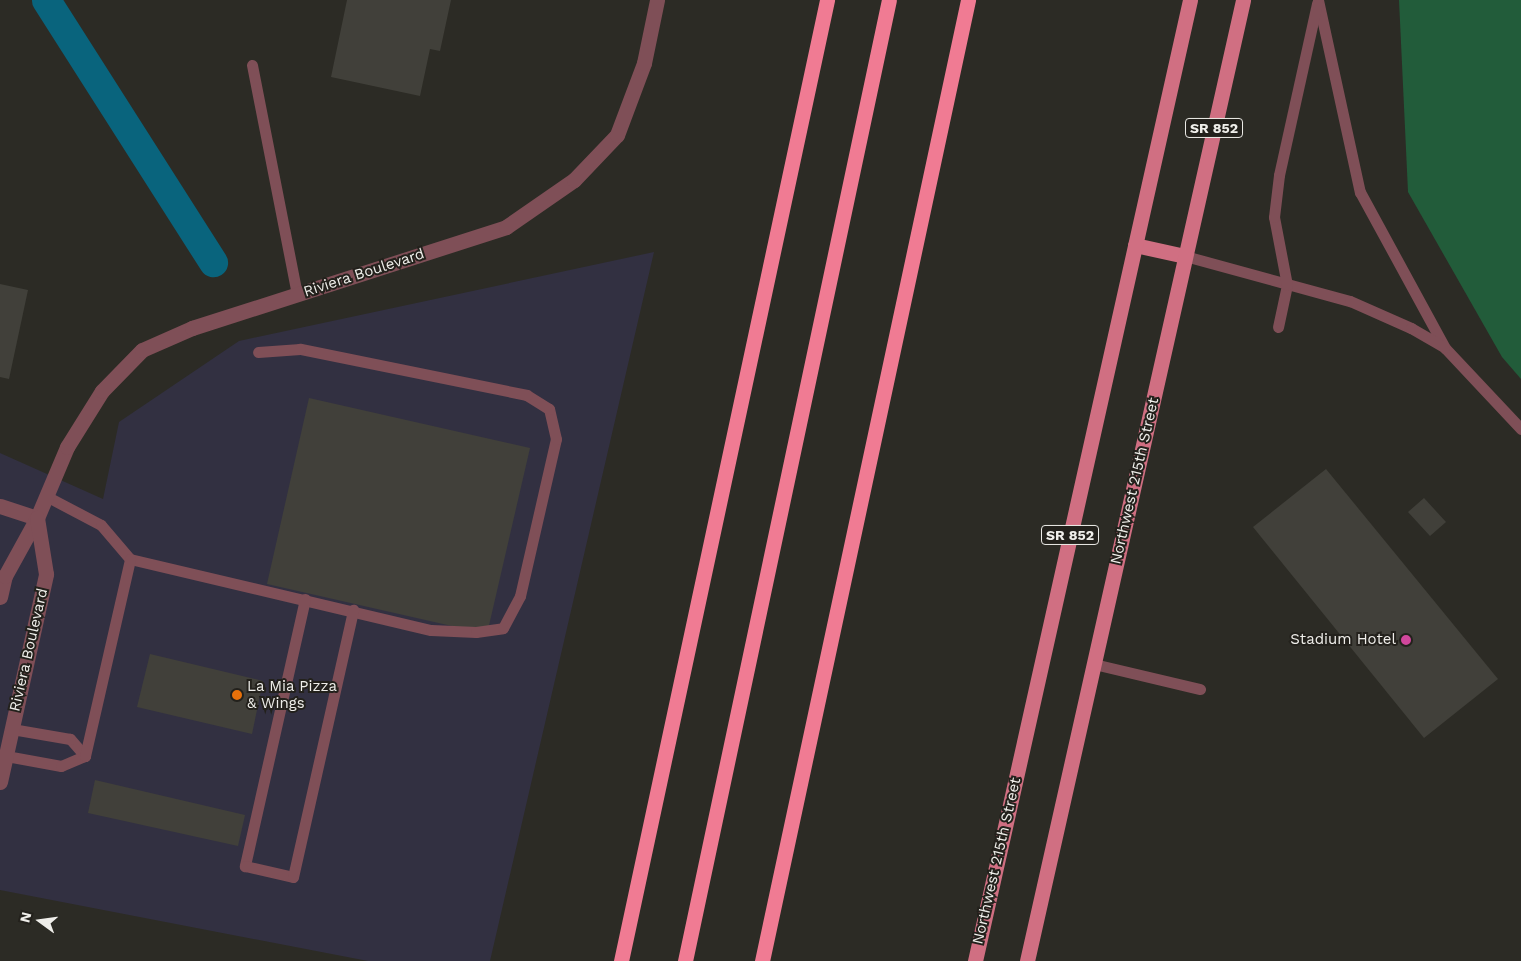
<!DOCTYPE html>
<html>
<head>
<meta charset="utf-8">
<style>
  body { margin:0 }
  #map { position:relative; width:1521px; height:961px; overflow:hidden; background:#2c2b25; font-family:"Work Sans",sans-serif }
  div>[style] { position:absolute }
  .commercial>* { inset:0; background:#323041 }
  .green>* { inset:0; background:#225c3a }
  .canal>* { height:29px; margin:-14.5px; padding:0 14.5px; transform-origin:14.5px; border-radius:14.5px; background:#09647d }
  .building>* { inset:0; background:#41403a }
  .service>* { height:11px; margin:-5.5px; padding:0 5.5px; transform-origin:5.5px; border-radius:5.5px; background:#7f4f57 }
  .minor>* { height:15px; margin:-7.5px; padding:0 7.5px; transform-origin:7.5px; border-radius:7.5px; background:#7f4f57 }
  .primary>* { height:15px; margin:-7.5px; padding:0 7.5px; transform-origin:7.5px; border-radius:7.5px; background:#d06f82 }
  .motorway>* { height:15px; margin:-7.5px; padding:0 7.5px; transform-origin:7.5px; border-radius:7.5px; background:#f07b93 }
  .dots>* { width:14px; height:14px; translate:-50% -50%; box-sizing:border-box; border:2px solid #23211c; border-radius:50% }
  span { translate:-50% -50%; white-space:nowrap; text-align:center; line-height:1.15; -webkit-text-stroke:4px #23211c; paint-order:stroke }
  .shield-label span { padding:1px 4px; background:#23211c; border:1px solid; border-radius:4px; -webkit-text-stroke-width:0 }
  .shield-label { font-size:14px; color:#efeeea; font-weight:700 }
  .street-label { font-size:15px; color:#efeeea }
  .poi-label { font-size:15px; color:#efeeea }
  .right { translate:-100% -50%; text-align:right }
  .left { translate:0 -50%; text-align:left }
  .north { position:absolute; left:15px; top:896px; width:50px; height:50px; -webkit-text-stroke:4px #23211c; paint-order:stroke; rotate:284deg; font-size:14px; font-weight:700; line-height:20px; text-align:center; color:#efeeea }
  .north::after { content:''; display:block; margin:auto; width:18px; height:22px; background:#efeeea; clip-path:polygon(50% 0,100% 100%,50% 72%,0 100%) }
</style>
</head>
<body>
<div id="map">
  <div class="commercial">
    <i style="clip-path:polygon(654px 252px,490px 961px,368px 961px,0 890px,0 453px,103px 499px,119px 422px,239px 341px)"></i>
  </div>
  <div class="green">
    <i style="clip-path:polygon(1399px 0,1521px 0,1521px 379px,1502px 357px,1408px 192px)"></i>
  </div>
  <div class="canal">
    <i style="left:46px;top:0;width:311px;rotate:57.5deg"></i>
  </div>
  <div class="building">
    <i style="clip-path:polygon(347px 0,451px 0,440px 51px,430px 49px,420px 96px,331px 77px)"></i>
    <i style="clip-path:polygon(0 284px,28px 290px,9px 379px,0 377px)"></i>
    <i style="clip-path:polygon(309px 398px,530px 448px,487px 634px,267px 584px)"></i>
    <i style="clip-path:polygon(1326px 469px,1498px 679px,1424px 738px,1253px 527px)"></i>
    <i style="clip-path:polygon(1424px 498px,1446px 522px,1430px 536px,1408px 512px)"></i>
    <i style="clip-path:polygon(150px 654px,263px 681px,252px 734px,137px 707px)"></i>
    <i style="clip-path:polygon(95px 780px,245px 815px,238px 846px,88px 813px)"></i>
  </div>
  <div class="service">
    <i style="left:1318px;top:0;width:197px;rotate:77.7deg"></i>
    <i style="left:1360px;top:192px;width:178px;rotate:61.4deg"></i>
    <i style="left:1445px;top:348px;width:111px;rotate:46.8deg"></i>
    <i style="left:252px;top:65px;width:233px;rotate:78.9deg"></i>
    <i style="left:1185px;top:256px;width:171px;rotate:15.3deg"></i>
    <i style="left:1350px;top:301px;width:67px;rotate:23.9deg"></i>
    <i style="left:1411px;top:328px;width:38px;rotate:30deg"></i>
    <i style="left:1278px;top:327px;width:43px;rotate:-77.9deg"></i>
    <i style="left:1287px;top:285px;width:69px;rotate:-100.8deg"></i>
    <i style="left:1274px;top:217px;width:42px;rotate:-83.2deg"></i>
    <i style="left:1279px;top:175px;width:176px;rotate:-77.5deg"></i>
    <i style="left:46px;top:496px;width:62px;rotate:27.8deg"></i>
    <i style="left:101px;top:525px;width:45px;rotate:49.5deg"></i>
    <i style="left:130px;top:559px;width:309px;rotate:13.3deg"></i>
    <i style="left:431px;top:630px;width:45px;rotate:2.5deg"></i>
    <i style="left:476px;top:632px;width:27px;rotate:-8deg"></i>
    <i style="left:503px;top:628px;width:36px;rotate:-62deg"></i>
    <i style="left:520px;top:596px;width:161px;rotate:-77.1deg"></i>
    <i style="left:556px;top:439px;width:31px;rotate:-103deg"></i>
    <i style="left:549px;top:409px;width:26px;rotate:-148deg"></i>
    <i style="left:527px;top:395px;width:232px;rotate:-168.5deg"></i>
    <i style="left:300px;top:349px;width:42px;rotate:175.9deg"></i>
    <i style="left:305px;top:599px;width:274px;rotate:102.7deg"></i>
    <i style="left:245px;top:866px;width:49px;rotate:12.9deg"></i>
    <i style="left:293px;top:877px;width:274px;rotate:-77.3deg"></i>
    <i style="left:1094px;top:664px;width:109px;rotate:13.3deg"></i>
    <i style="left:6px;top:756px;width:56px;rotate:10.3deg"></i>
    <i style="left:61px;top:766px;width:26px;rotate:-23deg"></i>
    <i style="left:85px;top:756px;width:23px;rotate:-131deg"></i>
    <i style="left:70px;top:739px;width:59px;rotate:-170.2deg"></i>
    <i style="left:85px;top:756px;width:202px;rotate:-77.1deg"></i>
  </div>
  <div class="minor">
    <i style="left:0;top:506px;width:39px;rotate:18deg"></i>
    <i style="left:0;top:597px;width:22px;rotate:-77deg"></i>
    <i style="left:5px;top:576px;width:66px;rotate:-61.1deg"></i>
    <i style="left:37px;top:518px;width:77px;rotate:-67.1deg"></i>
    <i style="left:67px;top:447px;width:66px;rotate:-58deg"></i>
    <i style="left:102px;top:391px;width:57px;rotate:-45.7deg"></i>
    <i style="left:142px;top:350px;width:55px;rotate:-23.7deg"></i>
    <i style="left:192px;top:328px;width:330px;rotate:-17.8deg"></i>
    <i style="left:506px;top:227px;width:83px;rotate:-34.7deg"></i>
    <i style="left:574px;top:180px;width:62px;rotate:-46.3deg"></i>
    <i style="left:617px;top:135px;width:77px;rotate:-69.4deg"></i>
    <i style="left:644px;top:63px;width:64px;rotate:-78.3deg"></i>
    <i style="left:0;top:782px;width:213px;rotate:-77.5deg"></i>
    <i style="left:46px;top:574px;width:57px;rotate:-99.1deg"></i>
  </div>
  <div class="primary">
    <i style="left:1135px;top:245px;width:51px;rotate:12.4deg"></i>
    <i style="left:975px;top:961px;width:985px;rotate:-77.39deg"></i>
    <i style="left:1027px;top:961px;width:985px;rotate:-77.33deg"></i>
  </div>
  <div class="motorway">
    <i style="left:621px;top:961px;width:983px;rotate:-77.9deg"></i>
    <i style="left:685px;top:961px;width:982px;rotate:-78.02deg"></i>
    <i style="left:762px;top:961px;width:983px;rotate:-77.9deg"></i>
  </div>
  <div class="dots">
    <i style="left:1406px;top:640px;background:#d1479c"></i>
    <i style="left:237px;top:695px;background:#e8710a"></i>
  </div>
  <div class="shield-label">
    <span style="left:1214px;top:128px">SR 852</span>
    <span style="left:1070px;top:535px">SR 852</span>
  </div>
  <div class="street-label">
    <span style="left:364px;top:273px;rotate:-18deg">Riviera Boulevard</span>
    <span style="left:1135px;top:481px;rotate:-77deg">Northwest 215th Street</span>
    <span style="left:29px;top:650px;rotate:-77deg">Riviera Boulevard</span>
    <span style="left:997px;top:861px;rotate:-77deg">Northwest 215th Street</span>
  </div>
  <div class="poi-label">
    <span class="right" style="left:1396px;top:640px">Stadium Hotel</span>
    <span class="left" style="left:247px;top:695px">La Mia Pizza<br>&amp; Wings</span>
  </div>
  <div class="north">N</div>
</div>
</body>
</html>
